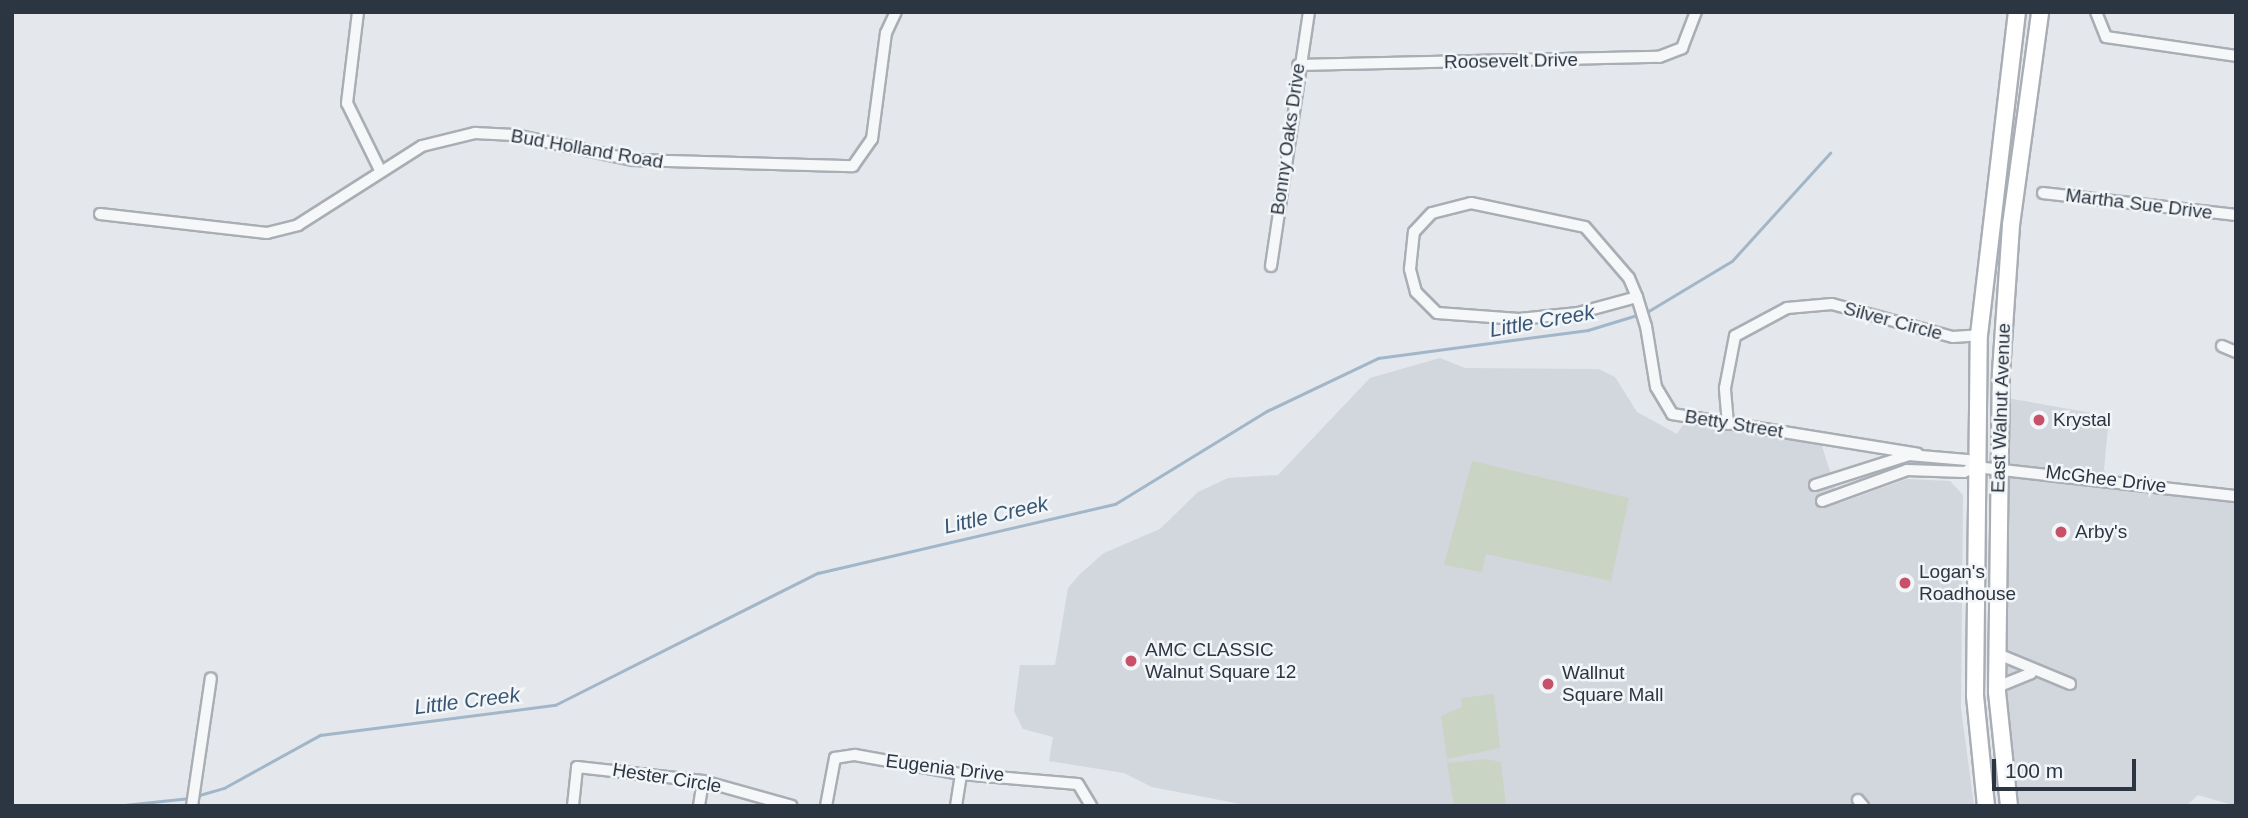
<!DOCTYPE html>
<html>
<head>
<meta charset="utf-8">
<style>
  body { margin:0 }
  #map { position:relative; width:2248px; height:818px; overflow:hidden; background:#e4e7eb; font-family:Arial,sans-serif }
  div>[style] { position:absolute }
  .built>* { inset:0; background:#d2d6dd }
  .green>* { inset:0; background:#cad4c5 }
  .stream>* { height:2.5px; margin:-1.25px; padding:0 1.25px; transform-origin:1.25px; border-radius:1.25px; background:#a1b6c8 }
  .roads { filter:drop-shadow(2px 0 #a9aeb5) drop-shadow(-2px 0 #a9aeb5) drop-shadow(0 2px #a9aeb5) drop-shadow(0 -2px #a9aeb5) }
  .street>* { height:10px; margin:-5px; padding:0 5px; transform-origin:5px; border-radius:5px; background:#f6f7f9 }
  .primary>* { height:16px; margin:-8px; padding:0 8px; transform-origin:8px; border-radius:8px; background:#fff }
  .dots>* { width:19px; height:19px; translate:-50% -50%; box-sizing:border-box; border:4px solid #f3f6f8; border-radius:50% }
  span { translate:-50% -50%; white-space:nowrap; text-align:center; line-height:1.15; -webkit-text-stroke:5px #f3f6f8; paint-order:stroke }
  .street-label { font-size:19px; color:#2c3542 }
  .poi-label { font-size:19px; color:#2c3542 }
  .left { translate:0 -50%; text-align:left }
  .water-label { font-size:21px; color:#385674; font-style:italic }
  .frame { position:absolute; inset:0; border:14px solid #2c3542; pointer-events:none }
  .scale { position:absolute; left:1992px; top:759px; width:144px; height:32px; box-sizing:border-box; border:4px solid #2c3542; border-top:0; padding-left:9px; font-size:21px; line-height:24px; white-space:nowrap; color:#2c3542; -webkit-text-stroke:5px #f3f6f8; paint-order:stroke }
</style>
</head>
<body>
<div id="map">
  <div class="built">
    <i style="clip-path:polygon(1440px 358px,1465px 368px,1599px 369px,1615px 377px,1637px 412px,1677px 434px,1685px 422px,1821px 443px,1840px 503px,1907px 479px,1950px 481px,1963px 495px,1961px 708px,1974px 806px,1251px 806px,1152px 787px,1124px 773px,1049px 761px,1053px 737px,1023px 729px,1014px 711px,1020px 665px,1055px 665px,1068px 588px,1080px 574px,1104px 553px,1160px 529px,1198px 492px,1228px 478px,1278px 475px,1370px 378px)"></i>
    <i style="clip-path:polygon(2007px 398px,2109px 416px,2104px 470px,2113px 485px,2236px 503px,2236px 806px,2198px 795px,2186px 806px,2017px 806px,2005px 704px)"></i>
  </div>
  <div class="green">
    <i style="clip-path:polygon(1472px 461px,1629px 498px,1611px 581px,1486px 554px,1482px 572px,1444px 565px)"></i>
    <i style="clip-path:polygon(1494px 694px,1500px 748px,1447px 759px,1441px 716px,1462px 707px,1461px 698px)"></i>
    <i style="clip-path:polygon(1486px 759px,1501px 762px,1506px 806px,1454px 806px,1447px 763px)"></i>
  </div>
  <div class="stream">
    <i style="left:196px;top:796px;width:29px;rotate:-16deg"></i>
    <i style="left:224px;top:788px;width:110px;rotate:-28.9deg"></i>
    <i style="left:320px;top:735px;width:237px;rotate:-7.3deg"></i>
    <i style="left:555px;top:705px;width:294px;rotate:-26.7deg"></i>
    <i style="left:818px;top:573px;width:305px;rotate:-13.1deg"></i>
    <i style="left:1115px;top:504px;width:178px;rotate:-31.5deg"></i>
    <i style="left:1267px;top:411px;width:123px;rotate:-25.5deg"></i>
    <i style="left:1378px;top:358px;width:212px;rotate:-7.6deg"></i>
    <i style="left:1588px;top:330px;width:62px;rotate:-17deg"></i>
    <i style="left:1647px;top:312px;width:99px;rotate:-31deg"></i>
    <i style="left:1732px;top:261px;width:146px;rotate:-47.8deg"></i>
    <i style="left:115px;top:806px;width:75px;rotate:-6.1deg"></i>
  </div>
  <div class="roads">
    <div class="street">
      <i style="left:358px;top:12px;width:92px;rotate:96.9deg"></i>
      <i style="left:347px;top:103px;width:75px;rotate:63.8deg"></i>
      <i style="left:2096px;top:12px;width:27px;rotate:68deg"></i>
      <i style="left:2106px;top:37px;width:131px;rotate:8.3deg"></i>
      <i style="left:1298px;top:65px;width:361px;rotate:-1.3deg"></i>
      <i style="left:1659px;top:57px;width:25px;rotate:-21deg"></i>
      <i style="left:1682px;top:48px;width:39px;rotate:-69deg"></i>
      <i style="left:2043px;top:193px;width:194px;rotate:6.5deg"></i>
      <i style="left:100px;top:214px;width:168px;rotate:6.5deg"></i>
      <i style="left:267px;top:233px;width:32px;rotate:-14deg"></i>
      <i style="left:298px;top:225px;width:147px;rotate:-32.5deg"></i>
      <i style="left:422px;top:146px;width:55px;rotate:-13.8deg"></i>
      <i style="left:475px;top:133px;width:39px;rotate:3deg"></i>
      <i style="left:514px;top:135px;width:122px;rotate:11.9deg"></i>
      <i style="left:633px;top:160px;width:220px;rotate:1.6deg"></i>
      <i style="left:853px;top:166px;width:33px;rotate:-55deg"></i>
      <i style="left:872px;top:139px;width:107px;rotate:-82.5deg"></i>
      <i style="left:886px;top:33px;width:23px;rotate:-65deg"></i>
      <i style="left:1271px;top:266px;width:257px;rotate:-81.5deg"></i>
      <i style="left:1637px;top:297px;width:61px;rotate:164.8deg"></i>
      <i style="left:1578px;top:313px;width:59px;rotate:174.2deg"></i>
      <i style="left:1519px;top:319px;width:82px;rotate:-175.8deg"></i>
      <i style="left:1437px;top:313px;width:30px;rotate:-135deg"></i>
      <i style="left:1416px;top:292px;width:24px;rotate:-105deg"></i>
      <i style="left:1410px;top:269px;width:37px;rotate:-84deg"></i>
      <i style="left:1414px;top:232px;width:26px;rotate:-47deg"></i>
      <i style="left:1432px;top:213px;width:40px;rotate:-14.4deg"></i>
      <i style="left:1471px;top:203px;width:116px;rotate:11.9deg"></i>
      <i style="left:1585px;top:227px;width:67px;rotate:49.2deg"></i>
      <i style="left:1629px;top:278px;width:21px;rotate:67deg"></i>
      <i style="left:1637px;top:297px;width:30px;rotate:73deg"></i>
      <i style="left:1646px;top:326px;width:62px;rotate:80.7deg"></i>
      <i style="left:1656px;top:387px;width:31px;rotate:59deg"></i>
      <i style="left:1672px;top:414px;width:249px;rotate:9.2deg"></i>
      <i style="left:2222px;top:346px;width:15px;rotate:23deg"></i>
      <i style="left:1728px;top:424px;width:36px;rotate:-95deg"></i>
      <i style="left:1725px;top:388px;width:53px;rotate:-79.1deg"></i>
      <i style="left:1735px;top:336px;width:59px;rotate:-28.3deg"></i>
      <i style="left:1787px;top:308px;width:45px;rotate:-5.1deg"></i>
      <i style="left:1832px;top:304px;width:125px;rotate:15.3deg"></i>
      <i style="left:1953px;top:337px;width:26px;rotate:-4deg"></i>
      <i style="left:1815px;top:485px;width:99px;rotate:-17.7deg"></i>
      <i style="left:1909px;top:455px;width:58px;rotate:4.9deg"></i>
      <i style="left:1967px;top:460px;width:11px;rotate:38deg"></i>
      <i style="left:1822px;top:501px;width:90px;rotate:-20deg"></i>
      <i style="left:1907px;top:470px;width:57px;rotate:2deg"></i>
      <i style="left:1964px;top:472px;width:13px;rotate:-23deg"></i>
      <i style="left:1976px;top:467px;width:262px;rotate:6.4deg"></i>
      <i style="left:1998px;top:654px;width:78px;rotate:22.6deg"></i>
      <i style="left:1997px;top:687px;width:37px;rotate:-22deg"></i>
      <i style="left:1858px;top:800px;width:8px;rotate:50deg"></i>
      <i style="left:192px;top:806px;width:129px;rotate:-81.6deg"></i>
      <i style="left:573px;top:806px;width:39px;rotate:-84deg"></i>
      <i style="left:577px;top:767px;width:127px;rotate:6.3deg"></i>
      <i style="left:703px;top:781px;width:92px;rotate:15.7deg"></i>
      <i style="left:699px;top:806px;width:25px;rotate:-81deg"></i>
      <i style="left:826px;top:806px;width:49px;rotate:-79.4deg"></i>
      <i style="left:835px;top:758px;width:20px;rotate:-9deg"></i>
      <i style="left:855px;top:755px;width:108px;rotate:10.2deg"></i>
      <i style="left:961px;top:774px;width:117px;rotate:4.9deg"></i>
      <i style="left:1078px;top:784px;width:26px;rotate:59deg"></i>
      <i style="left:956px;top:806px;width:32px;rotate:-81deg"></i>
    </div>
    <div class="primary">
      <i style="left:1986px;top:806px;width:111px;rotate:-95.7deg"></i>
      <i style="left:1975px;top:696px;width:361px;rotate:-89.4deg"></i>
      <i style="left:1979px;top:335px;width:325px;rotate:-83.3deg"></i>
      <i style="left:2009px;top:806px;width:115px;rotate:-96deg"></i>
      <i style="left:1997px;top:692px;width:320px;rotate:-89.3deg"></i>
      <i style="left:2001px;top:372px;width:147px;rotate:-86.1deg"></i>
      <i style="left:2011px;top:225px;width:215px;rotate:-82.2deg"></i>
    </div>
  </div>
  <div class="dots">
    <i style="left:2039px;top:420px;background:#c85169"></i>
    <i style="left:2061px;top:532px;background:#c85169"></i>
    <i style="left:1905px;top:583px;background:#c85169"></i>
    <i style="left:1131px;top:661px;background:#c85169"></i>
    <i style="left:1548px;top:684px;background:#c85169"></i>
  </div>
  <div class="street-label">
    <span style="left:1511px;top:61px;rotate:-1deg">Roosevelt Drive</span>
    <span style="left:1288px;top:139px;rotate:-82deg">Bonny Oaks Drive</span>
    <span style="left:587px;top:149px;rotate:10deg">Bud Holland Road</span>
    <span style="left:2139px;top:204px;rotate:7deg">Martha Sue Drive</span>
    <span style="left:1893px;top:321px;rotate:15deg">Silver Circle</span>
    <span style="left:2001px;top:408px;rotate:-88deg">East Walnut Avenue</span>
    <span style="left:1734px;top:424px;rotate:9deg">Betty Street</span>
    <span style="left:2106px;top:479px;rotate:7deg">McGhee Drive</span>
    <span style="left:945px;top:768px;rotate:7deg">Eugenia Drive</span>
    <span style="left:667px;top:778px;rotate:9deg">Hester Circle</span>
  </div>
  <div class="poi-label">
    <span class="left" style="left:2053px;top:420px">Krystal</span>
    <span class="left" style="left:2075px;top:532px">Arby's</span>
    <span class="left" style="left:1919px;top:583px">Logan's<br>Roadhouse</span>
    <span class="left" style="left:1145px;top:661px">AMC CLASSIC<br>Walnut Square 12</span>
    <span class="left" style="left:1562px;top:684px">Wallnut<br>Square Mall</span>
  </div>
  <div class="water-label">
    <span style="left:1542px;top:321px;rotate:-10deg">Little Creek</span>
    <span style="left:996px;top:515px;rotate:-13deg">Little Creek</span>
    <span style="left:467px;top:701px;rotate:-7deg">Little Creek</span>
  </div>
  <div class="frame"></div>
  <div class="scale">100 m</div>
</div>
</body>
</html>
